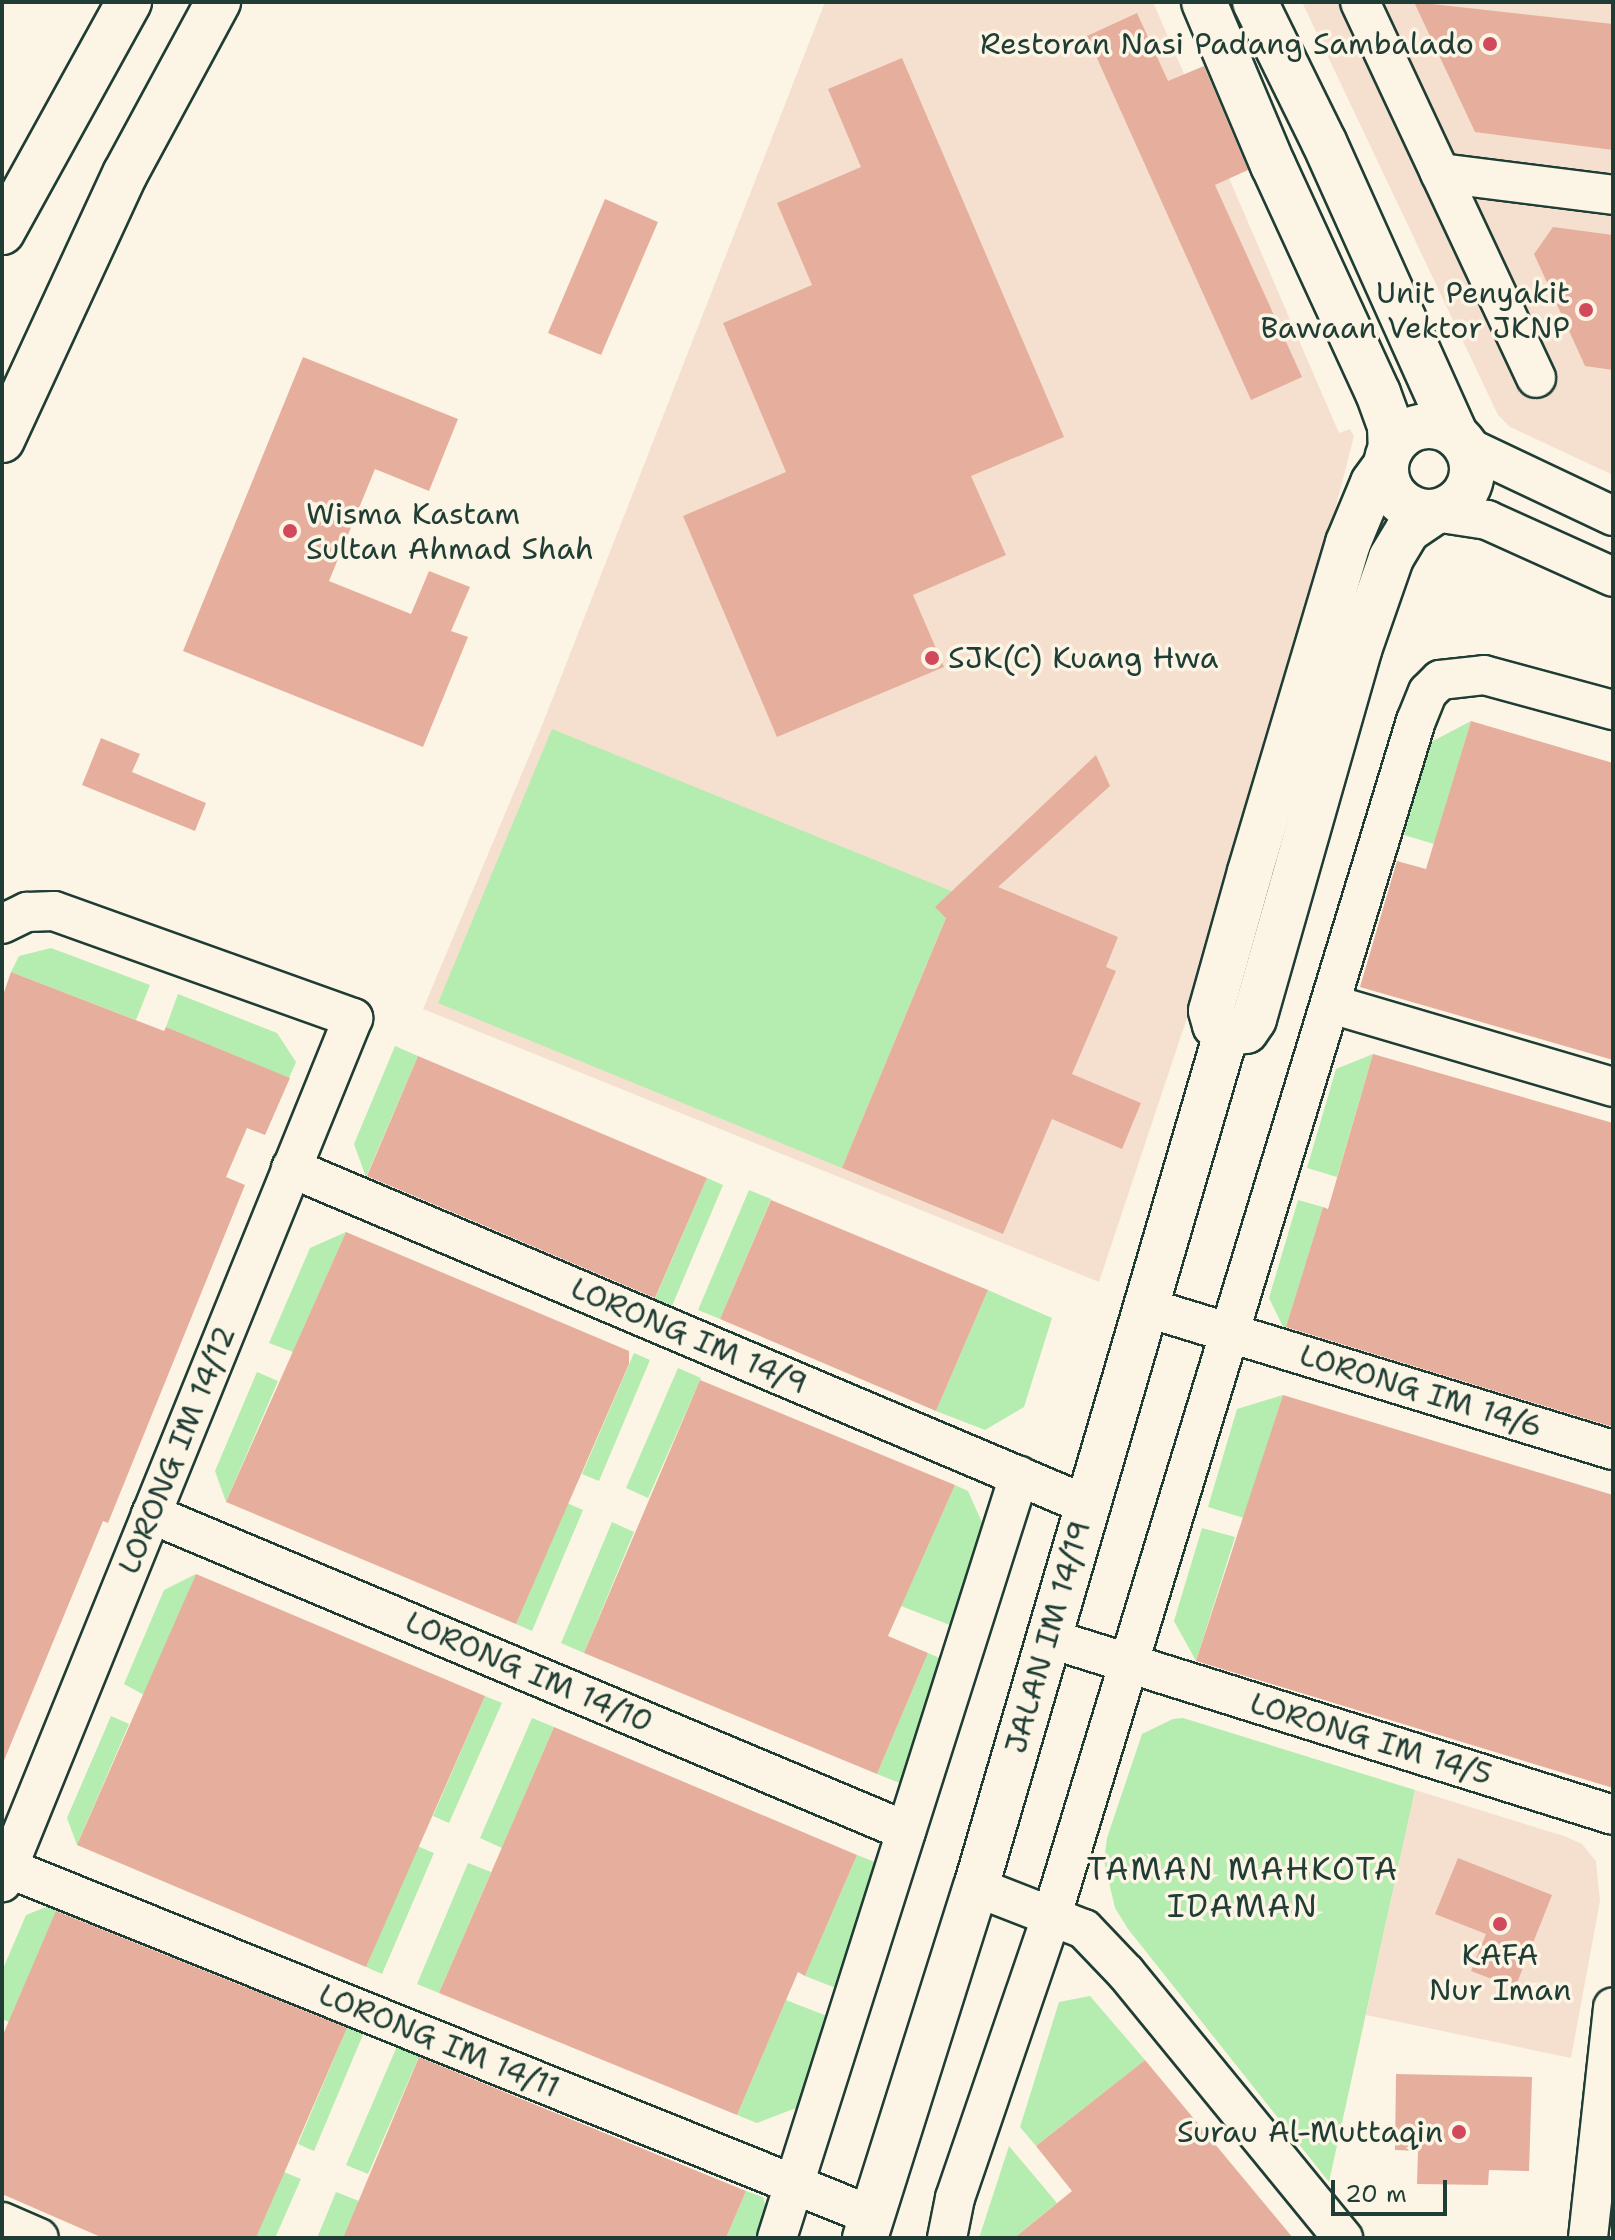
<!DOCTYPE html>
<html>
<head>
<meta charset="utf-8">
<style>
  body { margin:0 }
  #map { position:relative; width:1615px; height:2240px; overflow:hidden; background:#fcf5e5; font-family:"Shantell Sans",sans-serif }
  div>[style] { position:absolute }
  .built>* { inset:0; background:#f5e0cf }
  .green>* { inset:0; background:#b5ecaf }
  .building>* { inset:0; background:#e6af9d }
  .roads { filter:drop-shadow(2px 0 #1f3d34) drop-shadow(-2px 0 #1f3d34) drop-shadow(0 2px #1f3d34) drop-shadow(0 -2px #1f3d34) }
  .street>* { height:38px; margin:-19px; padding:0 19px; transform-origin:19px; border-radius:19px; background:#fcf5e5 }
  .secondary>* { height:44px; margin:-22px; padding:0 22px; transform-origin:22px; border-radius:22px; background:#fcf5e5 }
  .secondary>.ring { margin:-22px; padding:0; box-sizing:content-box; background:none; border:44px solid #fcf5e5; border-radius:50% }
  .primary>* { height:44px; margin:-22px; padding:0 22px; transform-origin:22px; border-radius:22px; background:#fcf5e5 }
  .dots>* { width:22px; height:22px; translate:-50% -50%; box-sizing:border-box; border:4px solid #fcf5e5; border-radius:50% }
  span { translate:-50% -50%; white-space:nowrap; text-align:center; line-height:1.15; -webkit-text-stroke:7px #fcf5e5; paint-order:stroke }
  .poi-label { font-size:30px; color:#1f3d34 }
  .right { translate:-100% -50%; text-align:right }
  .left { translate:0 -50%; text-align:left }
  .street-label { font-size:30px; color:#1f3d34 }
  .neighbourhood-label { font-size:32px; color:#1f3d34; letter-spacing:2px }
  .frame { position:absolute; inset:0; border:4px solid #1f3d34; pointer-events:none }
  .scale { position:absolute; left:1331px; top:2180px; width:116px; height:36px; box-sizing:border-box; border:4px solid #1f3d34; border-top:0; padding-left:10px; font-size:24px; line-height:28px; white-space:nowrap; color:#1f3d34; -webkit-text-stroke:6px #fcf5e5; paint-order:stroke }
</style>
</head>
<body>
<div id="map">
  <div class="built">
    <i style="clip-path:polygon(825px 2px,1153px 2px,1339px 433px,1350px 429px,1354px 436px,1265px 784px,1099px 1282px,423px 1009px,543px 723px)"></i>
    <i style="clip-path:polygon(1302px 2px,1613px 2px,1613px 475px,1510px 427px,1498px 415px)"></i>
    <i style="clip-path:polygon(1415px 1790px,1564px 1836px,1582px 1844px,1596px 1861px,1600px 1901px,1571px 2058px,1366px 2015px)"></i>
  </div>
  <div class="green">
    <i style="clip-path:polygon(1471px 721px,1434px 844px,1404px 835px,1431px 742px)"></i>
    <i style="clip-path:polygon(552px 729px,956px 893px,842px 1168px,438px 1003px)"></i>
    <i style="clip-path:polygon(51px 948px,150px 985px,136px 1020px,11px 972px,19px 956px)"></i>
    <i style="clip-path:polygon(178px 994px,277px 1033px,296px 1062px,289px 1078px,166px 1027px)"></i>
    <i style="clip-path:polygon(395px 1046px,418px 1056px,366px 1177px,354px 1144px)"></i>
    <i style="clip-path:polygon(1373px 1054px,1337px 1177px,1307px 1168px,1336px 1069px)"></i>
    <i style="clip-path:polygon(707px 1178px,723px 1185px,672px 1306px,655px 1299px)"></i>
    <i style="clip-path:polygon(749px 1190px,771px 1199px,720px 1319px,698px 1310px)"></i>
    <i style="clip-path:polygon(1298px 1200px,1323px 1207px,1285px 1331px,1269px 1298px)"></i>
    <i style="clip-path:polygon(346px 1232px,293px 1352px,269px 1343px,310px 1248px)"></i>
    <i style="clip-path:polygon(988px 1290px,1052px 1318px,1024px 1407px,985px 1430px,936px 1411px)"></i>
    <i style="clip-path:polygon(634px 1353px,650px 1360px,599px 1481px,582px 1474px)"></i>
    <i style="clip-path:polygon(678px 1368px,701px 1378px,648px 1498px,626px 1488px)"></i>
    <i style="clip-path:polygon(257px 1372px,278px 1381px,226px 1502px,215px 1471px)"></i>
    <i style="clip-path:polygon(1283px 1395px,1244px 1518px,1208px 1507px,1237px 1409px)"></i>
    <i style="clip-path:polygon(955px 1485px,968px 1491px,985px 1529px,955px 1627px,901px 1606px)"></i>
    <i style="clip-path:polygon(567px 1503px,583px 1510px,532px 1631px,516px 1624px)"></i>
    <i style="clip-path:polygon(612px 1522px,634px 1532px,584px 1653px,561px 1643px)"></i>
    <i style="clip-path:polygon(1202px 1528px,1235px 1537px,1196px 1661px,1174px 1621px)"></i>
    <i style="clip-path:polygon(196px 1574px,144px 1695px,124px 1684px,164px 1590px)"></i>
    <i style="clip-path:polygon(928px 1653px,944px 1660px,905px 1785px,877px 1774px)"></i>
    <i style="clip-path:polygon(485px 1696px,502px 1703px,449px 1823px,433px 1816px)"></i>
    <i style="clip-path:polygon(111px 1716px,129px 1724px,77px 1845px,67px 1818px)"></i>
    <i style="clip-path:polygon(532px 1718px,554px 1727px,502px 1848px,480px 1838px)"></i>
    <i style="clip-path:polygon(1183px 1718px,1415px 1790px,1329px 2182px,1128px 1929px,1115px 1908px,1104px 1861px,1107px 1838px,1142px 1734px,1173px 1719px)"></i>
    <i style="clip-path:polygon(417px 1846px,434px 1853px,382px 1974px,366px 1967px)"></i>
    <i style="clip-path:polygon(857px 1855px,880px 1864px,841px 1990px,805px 1976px)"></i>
    <i style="clip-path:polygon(468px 1863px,491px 1872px,439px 1993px,417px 1984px)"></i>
    <i style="clip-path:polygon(61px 1901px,9px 2022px,2px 2019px,2px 1971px,26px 1915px)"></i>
    <i style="clip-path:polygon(1090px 1996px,1145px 2060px,1036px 2146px,1020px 2127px,1059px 2002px)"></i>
    <i style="clip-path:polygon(786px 2000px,832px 2018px,804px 2105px,757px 2123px,737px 2115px)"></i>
    <i style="clip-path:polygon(349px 2023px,365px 2030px,314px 2151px,298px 2144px)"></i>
    <i style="clip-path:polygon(398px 2044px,420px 2054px,368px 2174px,346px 2165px)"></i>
    <i style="clip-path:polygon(1009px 2146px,1057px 2203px,1014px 2238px,979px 2238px)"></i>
    <i style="clip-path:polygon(284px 2172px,301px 2179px,275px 2238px,256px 2238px)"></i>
    <i style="clip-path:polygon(746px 2191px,763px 2197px,769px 2220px,763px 2238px,726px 2238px)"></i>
    <i style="clip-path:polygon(336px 2192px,359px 2201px,343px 2238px,317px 2238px)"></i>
  </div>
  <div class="building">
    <i style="clip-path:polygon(1414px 2px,1613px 24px,1613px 150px,1475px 132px)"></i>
    <i style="clip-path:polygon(1137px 13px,1168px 81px,1204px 66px,1248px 170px,1215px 185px,1302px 377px,1251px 400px,1087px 36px)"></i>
    <i style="clip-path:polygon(902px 58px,1064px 437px,971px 476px,1006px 555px,913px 595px,944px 667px,777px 737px,683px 516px,786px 472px,723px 323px,812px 285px,777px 203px,861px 167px,828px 89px)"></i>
    <i style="clip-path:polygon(605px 199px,658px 222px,601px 355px,548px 333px)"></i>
    <i style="clip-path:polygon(1553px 227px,1613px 235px,1613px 370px,1585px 366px,1534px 254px)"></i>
    <i style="clip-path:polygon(303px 357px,458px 419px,429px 491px,375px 469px,329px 581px,411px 614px,429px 571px,470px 587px,451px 631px,468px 637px,423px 747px,183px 651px)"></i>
    <i style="clip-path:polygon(1471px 721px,1613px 763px,1613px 1060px,1360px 987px,1397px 861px,1426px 869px)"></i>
    <i style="clip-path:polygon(101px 738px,140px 754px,132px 772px,206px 803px,195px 831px,82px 785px)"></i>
    <i style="clip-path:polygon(1096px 755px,1110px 786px,998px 887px,1118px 937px,1106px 967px,1116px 971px,1072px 1074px,1141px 1103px,1122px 1149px,1052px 1119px,1003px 1234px,842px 1168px,946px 918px,935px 907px)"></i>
    <i style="clip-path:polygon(11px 972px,164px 1031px,166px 1027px,290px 1078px,265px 1135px,247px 1128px,226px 1177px,245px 1185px,108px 1523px,103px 1521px,3px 1763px,2px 998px)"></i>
    <i style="clip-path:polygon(1373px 1054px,1613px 1123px,1613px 1427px,1286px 1327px,1323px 1207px,1328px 1209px)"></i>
    <i style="clip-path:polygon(418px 1056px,707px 1178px,655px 1298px,367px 1176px)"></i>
    <i style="clip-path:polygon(771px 1200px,988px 1290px,936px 1411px,720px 1319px)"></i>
    <i style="clip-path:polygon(346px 1232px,629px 1351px,629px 1364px,516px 1624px,226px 1502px)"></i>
    <i style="clip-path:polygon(700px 1380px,955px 1485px,888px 1636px,928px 1653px,877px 1774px,584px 1653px)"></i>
    <i style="clip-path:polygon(1283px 1395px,1613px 1495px,1613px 1788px,1196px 1661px)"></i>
    <i style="clip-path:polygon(196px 1574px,485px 1696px,366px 1967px,77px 1845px)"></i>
    <i style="clip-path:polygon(554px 1727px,857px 1855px,805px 1976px,798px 1972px,737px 2115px,439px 1993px)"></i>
    <i style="clip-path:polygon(1458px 1858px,1552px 1895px,1515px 1988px,1471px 1971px,1486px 1934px,1435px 1914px)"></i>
    <i style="clip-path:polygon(56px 1911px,347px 2028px,256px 2238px,103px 2238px,2px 2194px,2px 2037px)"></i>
    <i style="clip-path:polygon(419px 2057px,746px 2191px,726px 2238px,343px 2238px)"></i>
    <i style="clip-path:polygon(1145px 2060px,1205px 2132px,1293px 2238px,1014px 2238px,1072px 2191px,1036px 2146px)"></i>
    <i style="clip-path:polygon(1396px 2074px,1532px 2077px,1529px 2171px,1489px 2170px,1488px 2185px,1417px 2184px,1418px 2151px,1395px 2150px)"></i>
  </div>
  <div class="roads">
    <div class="street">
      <i style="left:1360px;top:2px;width:415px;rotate:64.9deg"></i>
      <i style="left:1440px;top:173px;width:174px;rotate:7.2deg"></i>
      <i style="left:1465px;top:446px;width:164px;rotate:25.3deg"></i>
      <i style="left:1435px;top:512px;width:53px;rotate:8.7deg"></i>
      <i style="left:1487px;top:520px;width:138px;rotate:24.3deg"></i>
      <i style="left:2px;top:924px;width:28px;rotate:-26deg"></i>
      <i style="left:27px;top:912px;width:27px;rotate:-2deg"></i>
      <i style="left:54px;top:911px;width:318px;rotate:19.7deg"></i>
      <i style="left:353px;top:1018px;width:933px;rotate:112.11deg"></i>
      <i style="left:1331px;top:1004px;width:294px;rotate:16.4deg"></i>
      <i style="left:291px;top:1168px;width:864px;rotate:22.95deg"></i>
      <i style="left:1145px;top:1307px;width:489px;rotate:17deg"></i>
      <i style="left:151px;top:1514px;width:819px;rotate:22.78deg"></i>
      <i style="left:1048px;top:1638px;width:592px;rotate:17.39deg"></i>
      <i style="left:8px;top:1868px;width:929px;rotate:21.93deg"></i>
      <i style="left:976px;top:1887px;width:116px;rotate:21.3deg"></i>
      <i style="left:1084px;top:1929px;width:61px;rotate:46.3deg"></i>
      <i style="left:1126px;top:1973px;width:343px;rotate:50.7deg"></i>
      <i style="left:2px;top:2222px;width:40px;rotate:23.4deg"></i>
      <i style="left:777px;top:2238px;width:800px;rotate:-72.38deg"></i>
      <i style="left:947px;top:2238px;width:41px;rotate:-78.7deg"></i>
      <i style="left:955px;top:2198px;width:299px;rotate:-71.1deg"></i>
      <i style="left:1052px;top:1915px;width:1248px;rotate:-73.05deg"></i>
      <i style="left:1416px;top:721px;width:31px;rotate:-68deg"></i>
      <i style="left:1428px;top:692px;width:17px;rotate:-45deg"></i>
      <i style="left:1440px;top:680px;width:44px;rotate:-6.5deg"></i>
      <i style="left:1484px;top:675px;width:134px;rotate:15.2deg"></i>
      <i style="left:1588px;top:2238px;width:232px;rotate:-83.8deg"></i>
    </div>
    <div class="secondary">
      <i style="left:1204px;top:2px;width:177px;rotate:67.1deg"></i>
      <i style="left:1273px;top:165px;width:251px;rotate:65.3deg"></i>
      <i style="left:1378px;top:393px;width:35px;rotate:70deg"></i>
      <i style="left:1390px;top:426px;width:23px;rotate:88deg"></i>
      <i style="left:1255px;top:2px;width:156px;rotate:63.8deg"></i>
      <i style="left:1324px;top:142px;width:320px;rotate:65.8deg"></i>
      <i class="ring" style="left:1386px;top:426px;width:42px;height:42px"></i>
      <i style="left:1386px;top:465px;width:22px;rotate:126deg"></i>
      <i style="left:1373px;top:483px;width:65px;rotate:112.6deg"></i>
      <i style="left:1348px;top:543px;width:343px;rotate:106.6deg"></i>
      <i style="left:1250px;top:872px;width:144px;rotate:105.7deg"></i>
      <i style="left:1211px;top:1011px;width:15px;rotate:74deg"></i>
      <i style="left:1215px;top:1025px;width:14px;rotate:39deg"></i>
      <i style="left:1226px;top:1034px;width:20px;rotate:-9deg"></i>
      <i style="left:1246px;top:1031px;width:14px;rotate:-56deg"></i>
      <i style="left:1254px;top:1019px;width:384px;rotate:-74.1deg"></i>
      <i style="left:1359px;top:650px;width:97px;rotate:-70.8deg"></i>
      <i style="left:1391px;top:558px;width:33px;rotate:-59deg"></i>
      <i style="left:1408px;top:530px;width:32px;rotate:-34deg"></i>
      <i style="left:865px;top:2238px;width:368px;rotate:-72.5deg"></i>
      <i style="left:976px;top:1887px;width:889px;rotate:-73.67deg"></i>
    </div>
    <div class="primary">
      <i style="left:2px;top:232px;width:263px;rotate:-61.1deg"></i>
      <i style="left:2px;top:440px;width:293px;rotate:-65.2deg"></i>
      <i style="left:125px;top:174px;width:196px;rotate:-61.6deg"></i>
    </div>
  </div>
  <div class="dots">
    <i style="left:1490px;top:44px;background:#d1495b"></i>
    <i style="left:1586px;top:310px;background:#d1495b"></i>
    <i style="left:290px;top:531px;background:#d1495b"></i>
    <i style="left:932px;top:658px;background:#d1495b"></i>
    <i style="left:1500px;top:1924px;background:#d1495b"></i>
    <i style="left:1459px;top:2132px;background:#d1495b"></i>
  </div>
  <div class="poi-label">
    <span class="right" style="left:1474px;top:44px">Restoran Nasi Padang Sambalado</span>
    <span class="right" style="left:1570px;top:310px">Unit Penyakit<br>Bawaan Vektor JKNP</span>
    <span class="left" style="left:306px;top:531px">Wisma Kastam<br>Sultan Ahmad Shah</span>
    <span class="left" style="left:948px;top:658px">SJK(C) Kuang Hwa</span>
    <span style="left:1500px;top:1972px">KAFA<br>Nur Iman</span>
    <span class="right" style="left:1443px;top:2132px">Surau Al-Muttaqin</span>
  </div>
  <div class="street-label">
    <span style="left:689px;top:1336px;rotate:23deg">LORONG IM 14/9</span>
    <span style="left:1421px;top:1391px;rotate:17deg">LORONG IM 14/6</span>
    <span style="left:177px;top:1450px;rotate:-68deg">LORONG IM 14/12</span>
    <span style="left:1048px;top:1637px;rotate:-74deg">JALAN IM 14/19</span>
    <span style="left:529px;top:1672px;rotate:23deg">LORONG IM 14/10</span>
    <span style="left:1371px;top:1739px;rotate:17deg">LORONG IM 14/5</span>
    <span style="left:439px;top:2041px;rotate:22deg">LORONG IM 14/11</span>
  </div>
  <div class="neighbourhood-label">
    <span style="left:1243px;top:1888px">TAMAN MAHKOTA<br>IDAMAN</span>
  </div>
  <div class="frame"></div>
  <div class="scale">20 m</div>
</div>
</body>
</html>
